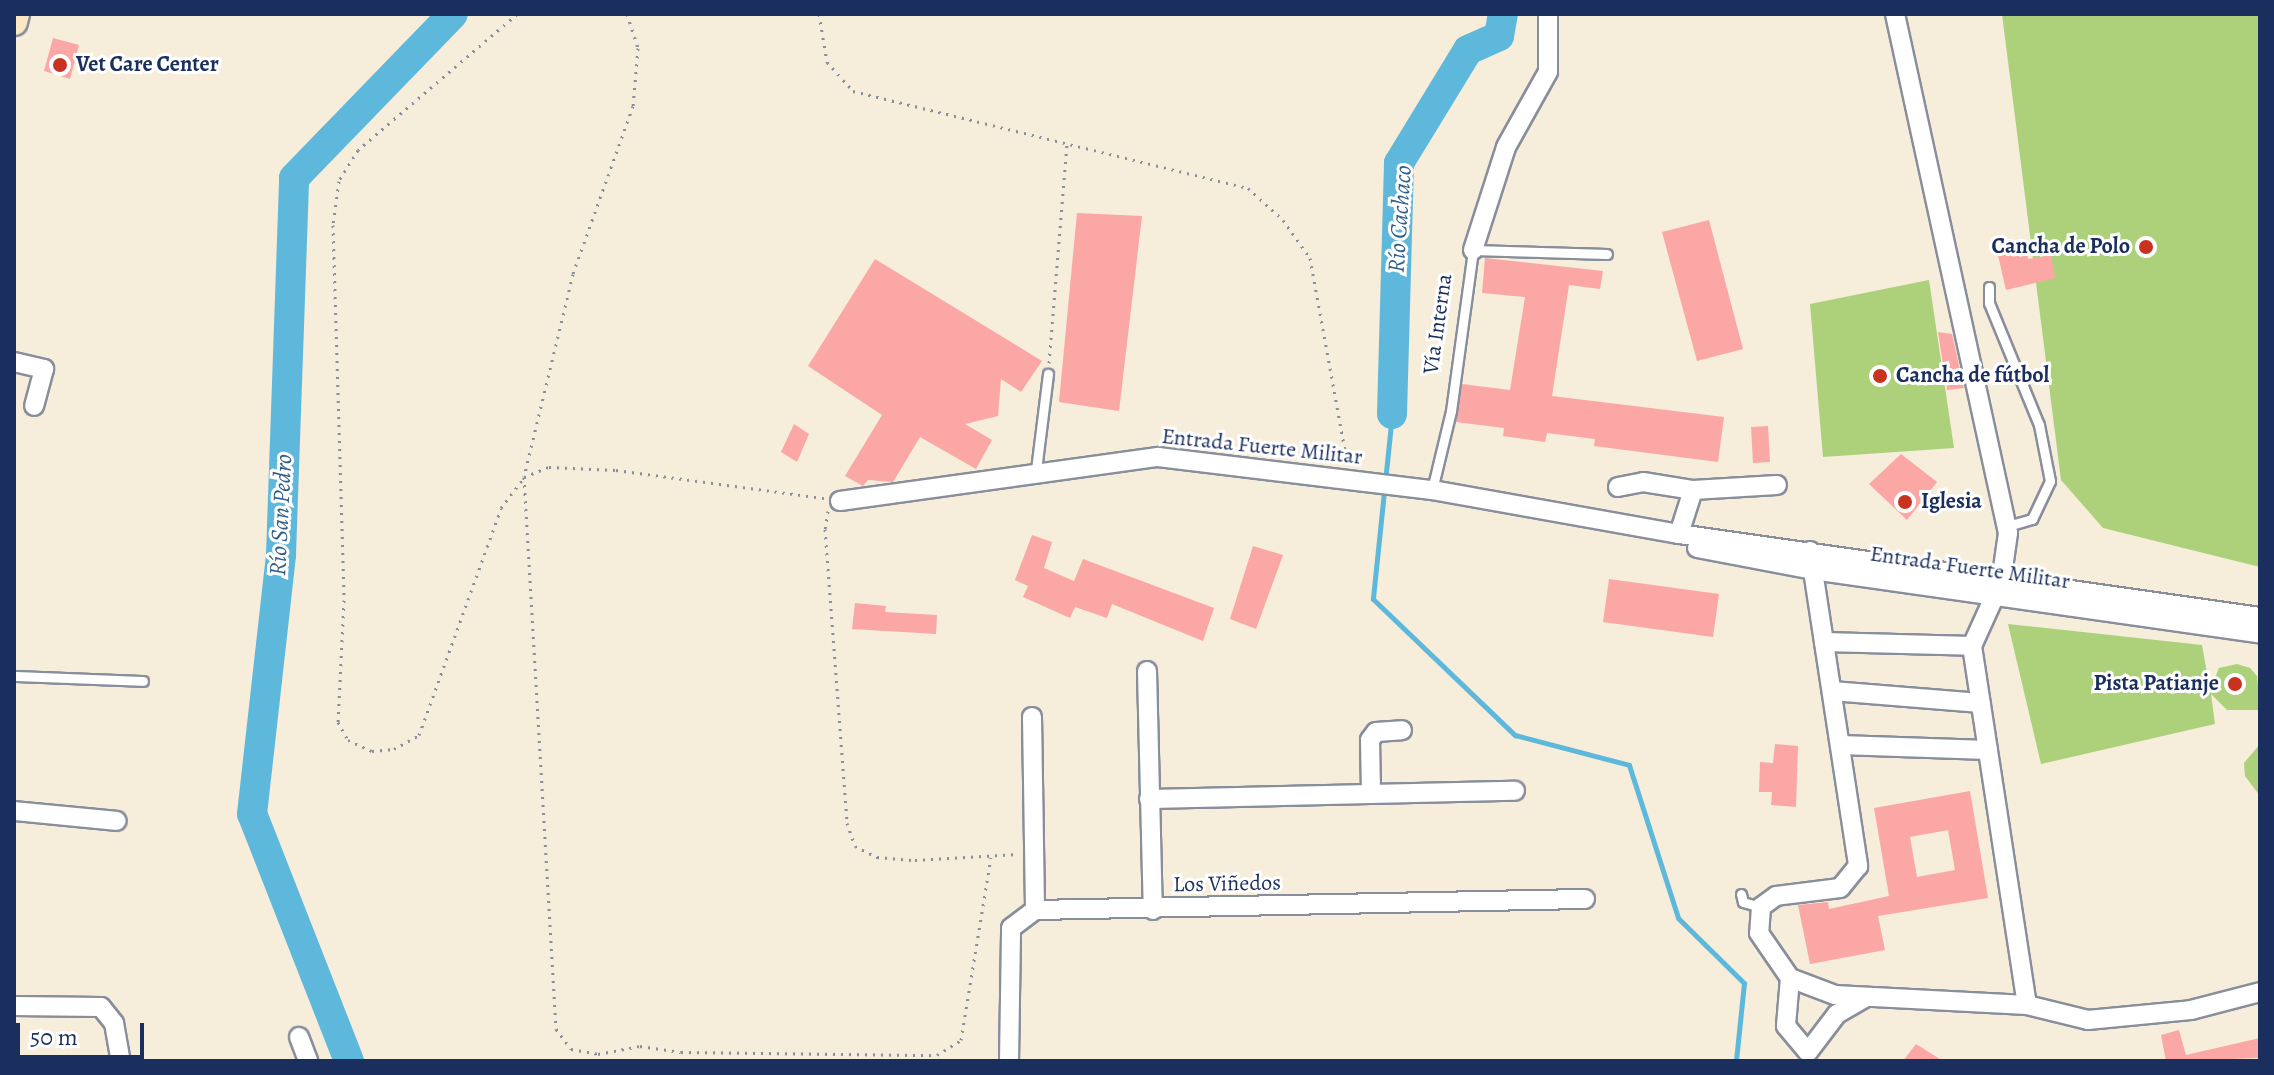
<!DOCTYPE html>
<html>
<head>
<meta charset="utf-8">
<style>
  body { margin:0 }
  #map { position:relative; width:2274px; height:1075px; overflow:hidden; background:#f6eddb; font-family:Alegreya,serif }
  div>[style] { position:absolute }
  .green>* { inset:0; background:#acd17a }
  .stream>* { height:5px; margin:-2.5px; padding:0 2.5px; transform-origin:2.5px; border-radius:2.5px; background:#5eb8dc }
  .river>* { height:30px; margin:-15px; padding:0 15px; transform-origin:15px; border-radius:15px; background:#5eb8dc }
  .building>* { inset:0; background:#fba7a5 }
  .path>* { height:3px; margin-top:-1.5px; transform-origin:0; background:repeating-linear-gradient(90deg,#888e9c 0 2px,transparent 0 8px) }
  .roads { filter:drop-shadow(2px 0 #888e9c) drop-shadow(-2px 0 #888e9c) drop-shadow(0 2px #888e9c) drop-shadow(0 -2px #888e9c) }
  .lane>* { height:9px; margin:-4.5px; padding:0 4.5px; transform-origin:4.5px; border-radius:4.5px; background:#fff }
  .street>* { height:18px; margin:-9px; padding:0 9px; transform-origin:9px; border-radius:9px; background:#fff }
  .secondary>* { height:26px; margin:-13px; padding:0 13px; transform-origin:13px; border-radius:13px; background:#fae7c3 }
  .dots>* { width:22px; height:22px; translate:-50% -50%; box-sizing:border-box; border:4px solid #fff; border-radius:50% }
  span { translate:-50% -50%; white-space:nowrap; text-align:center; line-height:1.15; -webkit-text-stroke:6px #fff; paint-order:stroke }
  .poi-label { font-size:22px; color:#1b2f5e; font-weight:700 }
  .left { translate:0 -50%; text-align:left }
  .right { translate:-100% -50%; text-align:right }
  .street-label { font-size:22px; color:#1b2f5e }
  .water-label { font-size:24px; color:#325f8a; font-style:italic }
  .frame { position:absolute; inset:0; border:16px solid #1b2f5e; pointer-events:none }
  .scale { position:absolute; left:16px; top:1023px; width:128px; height:36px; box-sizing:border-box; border:4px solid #1b2f5e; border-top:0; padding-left:10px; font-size:24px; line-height:28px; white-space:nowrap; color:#1b2f5e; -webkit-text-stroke:6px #fff; paint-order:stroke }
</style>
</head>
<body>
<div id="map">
  <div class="green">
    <i style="clip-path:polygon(2002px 14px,2260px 14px,2260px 567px,2103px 528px,2061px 480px)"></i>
    <i style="clip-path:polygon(1929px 280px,1954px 448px,1823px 457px,1810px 304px)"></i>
    <i style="clip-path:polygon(2008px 624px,2202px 645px,2210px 690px,2219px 668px,2237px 664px,2250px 668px,2257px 676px,2260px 710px,2227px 710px,2211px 694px,2215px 724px,2041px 764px)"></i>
    <i style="clip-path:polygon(2260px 744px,2258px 769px,2260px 796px,2245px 776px,2244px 763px)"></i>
  </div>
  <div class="stream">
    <i style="left:1392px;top:414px;width:186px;rotate:95.9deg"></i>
    <i style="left:1373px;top:599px;width:197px;rotate:43.8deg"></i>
    <i style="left:1515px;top:735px;width:118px;rotate:14.7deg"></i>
    <i style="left:1629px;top:765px;width:161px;rotate:72.2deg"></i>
    <i style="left:1678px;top:918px;width:93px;rotate:44.6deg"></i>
    <i style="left:1744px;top:983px;width:78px;rotate:95.9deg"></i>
  </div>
  <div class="river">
    <i style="left:1392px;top:414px;width:251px;rotate:-88.4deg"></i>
    <i style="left:1399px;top:163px;width:132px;rotate:-58.6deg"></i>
    <i style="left:1468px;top:50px;width:34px;rotate:-24deg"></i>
    <i style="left:1499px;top:36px;width:22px;rotate:-80deg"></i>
    <i style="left:349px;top:1061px;width:265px;rotate:-111.4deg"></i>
    <i style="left:252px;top:814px;width:261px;rotate:-83.6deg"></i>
    <i style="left:281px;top:555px;width:377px;rotate:-88deg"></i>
    <i style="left:294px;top:178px;width:228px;rotate:-45.9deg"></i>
  </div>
  <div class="building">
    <i style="clip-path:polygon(53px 38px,79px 45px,70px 79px,44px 71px)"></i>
    <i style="clip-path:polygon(1077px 213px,1142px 216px,1119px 411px,1059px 402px)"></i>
    <i style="clip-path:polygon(1709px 220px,1743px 349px,1697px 361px,1662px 232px)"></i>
    <i style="clip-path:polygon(2026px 245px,2028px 259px,2051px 255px,2055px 278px,2006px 290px,1997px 251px)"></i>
    <i style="clip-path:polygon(1485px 258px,1603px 271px,1600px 289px,1569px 285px,1552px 396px,1724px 417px,1718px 462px,1594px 446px,1595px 439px,1547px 433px,1545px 442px,1503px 436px,1504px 428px,1456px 422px,1462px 384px,1510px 390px,1525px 297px,1482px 293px)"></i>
    <i style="clip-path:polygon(875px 259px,1042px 361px,1021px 392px,1001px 379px,998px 416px,965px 424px,992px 440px,976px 469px,920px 437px,893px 482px,868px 480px,863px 486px,845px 476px,882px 415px,808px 366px)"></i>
    <i style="clip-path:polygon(1938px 332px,1952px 334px,1964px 388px,1947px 390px)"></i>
    <i style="clip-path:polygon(794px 424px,809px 434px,797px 462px,781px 452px)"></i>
    <i style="clip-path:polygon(1768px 426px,1770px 462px,1753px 463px,1751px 427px)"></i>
    <i style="clip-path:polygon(1901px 454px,1937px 482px,1907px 520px,1869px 484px)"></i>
    <i style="clip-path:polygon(1032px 535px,1052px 542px,1044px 568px,1074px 581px,1083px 559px,1214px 608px,1203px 641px,1112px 604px,1107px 618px,1075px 607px,1070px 618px,1023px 597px,1028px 586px,1015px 580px)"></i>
    <i style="clip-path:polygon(1253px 546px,1283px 555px,1256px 629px,1230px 619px)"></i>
    <i style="clip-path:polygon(1609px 579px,1719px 594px,1713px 637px,1603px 622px)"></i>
    <i style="clip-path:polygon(855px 603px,886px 606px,885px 612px,937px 615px,936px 634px,852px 629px)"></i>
    <i style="clip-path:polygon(1775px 744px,1798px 746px,1796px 807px,1771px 805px,1772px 792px,1759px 792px,1760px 762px,1773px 763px)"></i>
    <i style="clip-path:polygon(evenodd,1970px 791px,1988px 898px,1878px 916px,1885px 950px,1810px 964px,1798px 905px,1828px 902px,1829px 909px,1889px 896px,1874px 808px,1970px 791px,1948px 830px,1955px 870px,1917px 877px,1910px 837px,1948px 830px)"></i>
    <i style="clip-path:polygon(2179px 1030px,2186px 1055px,2260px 1038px,2260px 1058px,2166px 1061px,2161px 1035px)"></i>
    <i style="clip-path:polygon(1916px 1044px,1943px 1061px,1903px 1061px)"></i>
  </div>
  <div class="path">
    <i style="left:517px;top:14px;width:209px;rotate:139.5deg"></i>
    <i style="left:358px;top:150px;width:36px;rotate:122deg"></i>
    <i style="left:339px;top:181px;width:44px;rotate:97.8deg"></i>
    <i style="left:333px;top:225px;width:375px;rotate:88.3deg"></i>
    <i style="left:344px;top:600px;width:122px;rotate:92.8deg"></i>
    <i style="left:338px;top:722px;width:21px;rotate:61deg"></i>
    <i style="left:348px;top:740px;width:26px;rotate:25deg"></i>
    <i style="left:372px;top:751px;width:22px;rotate:-5deg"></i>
    <i style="left:394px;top:749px;width:29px;rotate:-29deg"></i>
    <i style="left:419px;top:735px;width:241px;rotate:-70.1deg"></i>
    <i style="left:501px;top:508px;width:39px;rotate:-53deg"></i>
    <i style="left:524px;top:477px;width:27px;rotate:-22deg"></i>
    <i style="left:549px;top:467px;width:67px;rotate:2.6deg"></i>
    <i style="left:616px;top:470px;width:210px;rotate:7.7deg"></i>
    <i style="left:627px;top:14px;width:36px;rotate:72deg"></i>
    <i style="left:638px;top:48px;width:58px;rotate:94.9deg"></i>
    <i style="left:633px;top:106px;width:178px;rotate:109.7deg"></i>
    <i style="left:573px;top:274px;width:209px;rotate:103.6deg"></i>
    <i style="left:524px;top:477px;width:553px;rotate:86.68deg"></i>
    <i style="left:556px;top:1029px;width:25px;rotate:53deg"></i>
    <i style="left:571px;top:1049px;width:27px;rotate:10deg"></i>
    <i style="left:598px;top:1054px;width:43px;rotate:-10.8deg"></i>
    <i style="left:640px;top:1046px;width:41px;rotate:8.3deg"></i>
    <i style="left:681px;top:1052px;width:256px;rotate:0.7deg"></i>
    <i style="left:937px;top:1055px;width:28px;rotate:-32deg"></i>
    <i style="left:961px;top:1040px;width:185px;rotate:-80.7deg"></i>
    <i style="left:819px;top:14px;width:49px;rotate:80.5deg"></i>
    <i style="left:827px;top:62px;width:39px;rotate:48deg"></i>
    <i style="left:853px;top:91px;width:407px;rotate:13.8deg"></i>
    <i style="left:1248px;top:188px;width:47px;rotate:42.4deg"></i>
    <i style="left:1283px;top:220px;width:47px;rotate:54.6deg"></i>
    <i style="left:1310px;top:258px;width:206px;rotate:79.7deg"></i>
    <i style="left:1049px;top:363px;width:221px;rotate:-85.3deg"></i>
    <i style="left:828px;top:511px;width:18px;rotate:99deg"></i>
    <i style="left:825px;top:529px;width:295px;rotate:85.7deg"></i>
    <i style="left:847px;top:823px;width:24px;rotate:71deg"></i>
    <i style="left:855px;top:846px;width:25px;rotate:27deg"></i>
    <i style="left:877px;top:857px;width:38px;rotate:5deg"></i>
    <i style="left:915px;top:860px;width:103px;rotate:-3.3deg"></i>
  </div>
  <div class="roads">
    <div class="lane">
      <i style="left:1989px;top:287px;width:16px;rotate:90deg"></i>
      <i style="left:1989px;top:303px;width:132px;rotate:67.7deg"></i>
      <i style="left:2039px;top:425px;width:57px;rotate:78.9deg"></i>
      <i style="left:2050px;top:481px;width:42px;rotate:115.3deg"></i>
      <i style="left:2032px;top:519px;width:26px;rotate:164deg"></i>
      <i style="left:1036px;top:470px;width:97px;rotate:-82.9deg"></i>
      <i style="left:1432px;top:490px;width:81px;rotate:-76.5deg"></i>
      <i style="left:1451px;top:411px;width:162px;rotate:-82.2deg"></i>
      <i style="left:1473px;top:250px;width:134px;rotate:1.7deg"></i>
      <i style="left:14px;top:676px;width:129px;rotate:2.2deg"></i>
      <i style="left:1741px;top:894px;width:8px;rotate:76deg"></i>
      <i style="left:1743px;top:902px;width:19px;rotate:16deg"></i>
    </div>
    <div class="street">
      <i style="left:1895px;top:14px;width:531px;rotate:77.72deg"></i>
      <i style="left:2008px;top:533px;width:49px;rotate:98.1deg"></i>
      <i style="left:2001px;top:582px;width:70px;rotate:114.4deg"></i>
      <i style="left:1972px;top:646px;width:363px;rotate:81.3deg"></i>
      <i style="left:2027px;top:1005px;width:63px;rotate:13.8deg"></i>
      <i style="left:2088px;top:1020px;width:103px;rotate:-5.5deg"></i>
      <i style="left:2191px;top:1010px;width:71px;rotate:-14.6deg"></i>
      <i style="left:1473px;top:250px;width:108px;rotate:-72.2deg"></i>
      <i style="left:1506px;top:147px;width:86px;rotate:-60.8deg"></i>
      <i style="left:1548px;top:72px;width:58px;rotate:-90deg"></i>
      <i style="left:14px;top:362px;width:31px;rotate:13deg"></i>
      <i style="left:44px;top:369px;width:38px;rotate:105deg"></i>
      <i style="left:1618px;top:487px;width:25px;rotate:-11deg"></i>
      <i style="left:1643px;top:482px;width:51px;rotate:9.1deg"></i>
      <i style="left:1693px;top:490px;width:84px;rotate:-3.4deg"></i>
      <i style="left:840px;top:501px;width:321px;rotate:-7.9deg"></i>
      <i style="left:1158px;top:457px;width:276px;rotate:6.9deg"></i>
      <i style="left:1432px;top:490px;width:251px;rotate:10.1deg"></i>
      <i style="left:1679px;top:534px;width:587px;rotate:8.13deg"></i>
      <i style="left:1679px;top:534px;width:46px;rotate:-72.3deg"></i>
      <i style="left:1697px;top:548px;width:118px;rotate:10.7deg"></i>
      <i style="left:1813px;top:570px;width:452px;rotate:8.1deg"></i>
      <i style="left:1810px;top:551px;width:319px;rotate:81.3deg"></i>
      <i style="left:1858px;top:866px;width:28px;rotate:129deg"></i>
      <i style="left:1840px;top:888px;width:64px;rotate:172.9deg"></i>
      <i style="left:1776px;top:896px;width:19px;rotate:144deg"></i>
      <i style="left:1761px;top:907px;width:26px;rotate:94deg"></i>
      <i style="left:1759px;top:933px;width:55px;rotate:55.4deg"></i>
      <i style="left:1790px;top:978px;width:48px;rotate:20.7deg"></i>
      <i style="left:1835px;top:995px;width:192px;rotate:3deg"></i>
      <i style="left:1824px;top:642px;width:148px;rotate:1.5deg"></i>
      <i style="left:1147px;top:671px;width:239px;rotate:88.6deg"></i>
      <i style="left:1832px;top:691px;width:149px;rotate:4.6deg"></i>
      <i style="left:1032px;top:717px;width:193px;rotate:89.1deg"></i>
      <i style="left:1840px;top:745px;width:148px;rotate:1.9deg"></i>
      <i style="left:1371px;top:791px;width:51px;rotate:-91.1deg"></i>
      <i style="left:1370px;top:740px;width:10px;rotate:-53deg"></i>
      <i style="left:1376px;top:732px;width:26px;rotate:-4deg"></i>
      <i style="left:1149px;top:799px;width:366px;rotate:-1.3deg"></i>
      <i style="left:14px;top:811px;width:103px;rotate:5.5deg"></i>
      <i style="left:1790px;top:978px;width:48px;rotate:94.8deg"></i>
      <i style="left:1786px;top:1026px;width:34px;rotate:50deg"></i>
      <i style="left:1808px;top:1052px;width:48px;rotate:-52.7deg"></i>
      <i style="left:1837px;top:1014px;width:34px;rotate:-30deg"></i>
      <i style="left:14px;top:1006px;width:87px;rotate:0.7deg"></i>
      <i style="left:101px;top:1007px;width:21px;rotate:51deg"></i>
      <i style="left:114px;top:1023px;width:39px;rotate:80deg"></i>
      <i style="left:299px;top:1037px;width:26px;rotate:69deg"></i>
      <i style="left:1009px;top:1061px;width:133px;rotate:-89.1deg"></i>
      <i style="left:1011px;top:928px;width:30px;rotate:-37deg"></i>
      <i style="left:1035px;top:910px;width:550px;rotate:-1.15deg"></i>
    </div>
    <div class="secondary">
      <i style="left:14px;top:22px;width:8px;rotate:-76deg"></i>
    </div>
  </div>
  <div class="dots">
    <i style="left:60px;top:65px;background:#c8321e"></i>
    <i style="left:2146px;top:247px;background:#c8321e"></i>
    <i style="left:1880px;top:376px;background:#c8321e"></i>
    <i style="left:1905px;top:502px;background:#c8321e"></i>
    <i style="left:2235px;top:684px;background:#c8321e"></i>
  </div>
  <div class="poi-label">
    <span class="left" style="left:76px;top:65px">Vet Care Center</span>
    <span class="right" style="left:2130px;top:247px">Cancha de Polo</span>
    <span class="left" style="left:1896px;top:376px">Cancha de fútbol</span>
    <span class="left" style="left:1921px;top:502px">Iglesia</span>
    <span class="right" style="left:2219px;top:684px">Pista Patianje</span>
  </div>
  <div class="street-label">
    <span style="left:1438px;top:324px;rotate:-82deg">Vía Interna</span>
    <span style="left:1262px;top:447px;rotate:6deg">Entrada Fuerte Militar</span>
    <span style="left:1970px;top:568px;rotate:8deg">Entrada Fuerte Militar</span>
    <span style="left:1227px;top:884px;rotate:-1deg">Los Viñedos</span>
  </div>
  <div class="water-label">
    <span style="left:1400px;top:219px;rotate:-86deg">Río Cachaco</span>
    <span style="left:281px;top:515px;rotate:-87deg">Río San Pedro</span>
  </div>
  <div class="frame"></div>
  <div class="scale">50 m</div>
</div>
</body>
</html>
